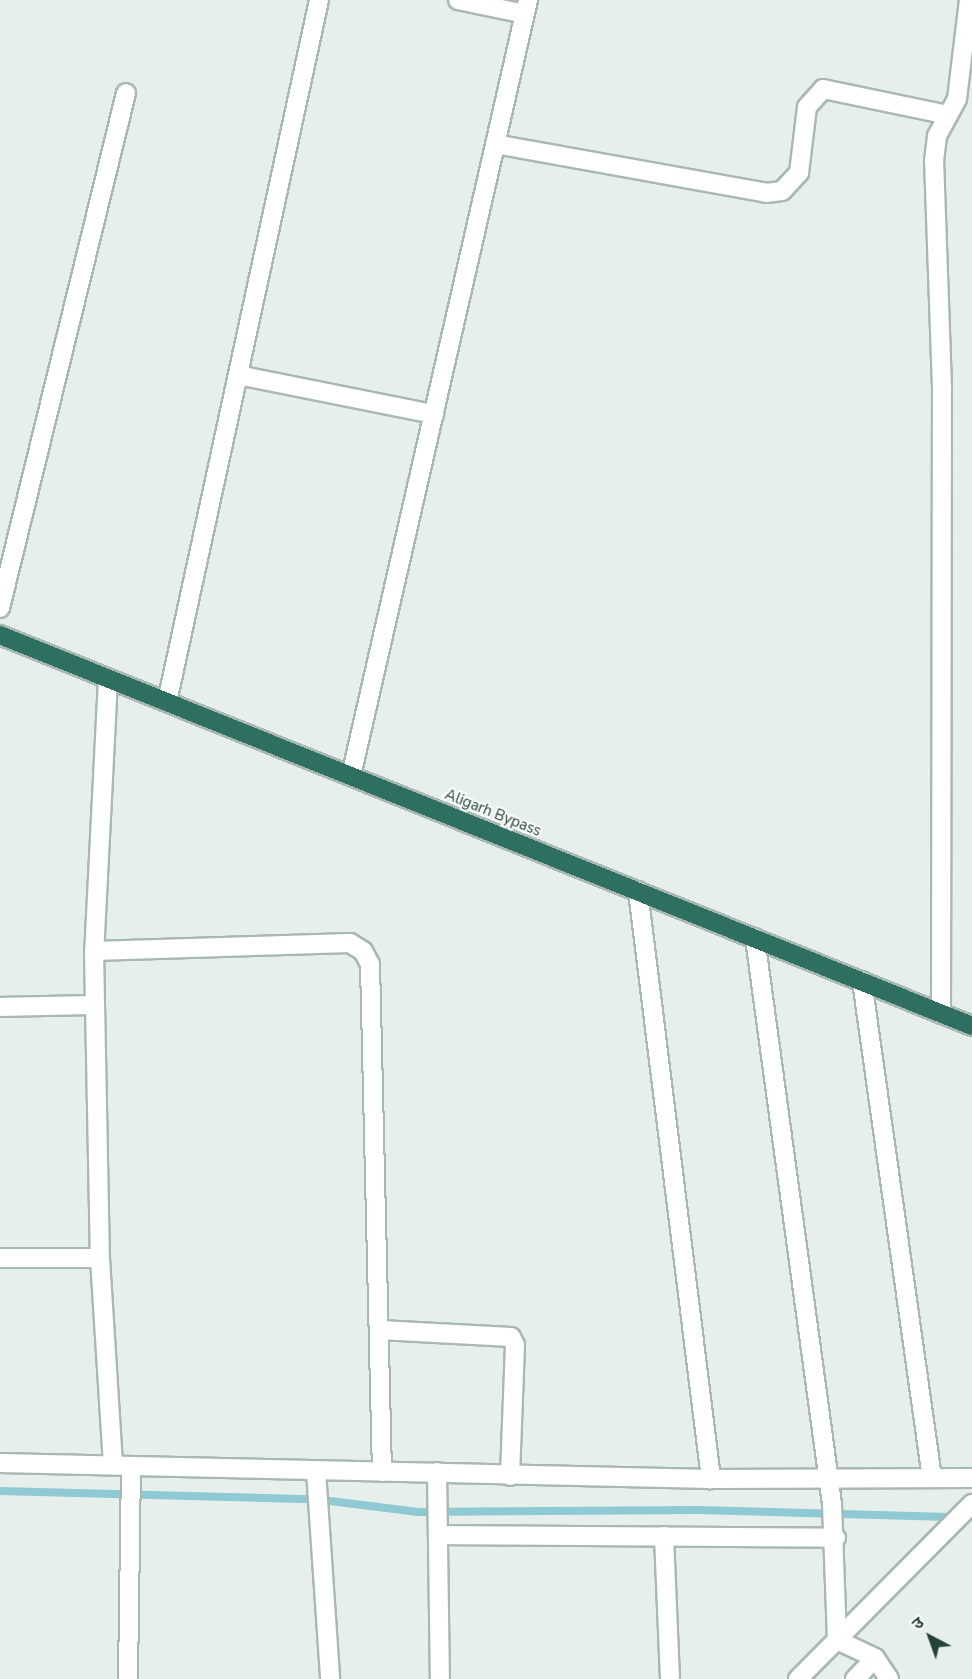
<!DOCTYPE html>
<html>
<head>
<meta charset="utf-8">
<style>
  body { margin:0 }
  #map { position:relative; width:972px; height:1679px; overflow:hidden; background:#e6efeb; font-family:"Nunito Sans","Noto Sans Devanagari",sans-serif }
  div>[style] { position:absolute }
  .stream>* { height:8px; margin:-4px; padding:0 4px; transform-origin:4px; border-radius:4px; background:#8ec9d4 }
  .roads { filter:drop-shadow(2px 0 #a8b8b2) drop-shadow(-2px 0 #a8b8b2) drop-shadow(0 2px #a8b8b2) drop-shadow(0 -2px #a8b8b2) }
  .minor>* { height:18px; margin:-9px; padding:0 9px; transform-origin:9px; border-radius:9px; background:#fff }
  .highway>* { height:18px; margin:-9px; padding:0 9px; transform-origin:9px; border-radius:9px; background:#2f6f62 }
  span { translate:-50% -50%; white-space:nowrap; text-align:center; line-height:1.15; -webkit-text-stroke:4.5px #f7fbf9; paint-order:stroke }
  .street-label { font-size:15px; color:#24423a }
  .north { position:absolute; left:900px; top:1607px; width:60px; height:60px; -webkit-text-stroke:4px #f7fbf9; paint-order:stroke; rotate:319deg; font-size:16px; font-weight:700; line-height:24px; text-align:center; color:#24423a }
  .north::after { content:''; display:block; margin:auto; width:21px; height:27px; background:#24423a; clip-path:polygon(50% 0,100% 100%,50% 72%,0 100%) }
</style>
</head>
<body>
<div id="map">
  <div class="stream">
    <i style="left:0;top:1491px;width:314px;rotate:1.5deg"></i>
    <i style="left:314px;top:1499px;width:105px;rotate:7.1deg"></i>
    <i style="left:418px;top:1512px;width:281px;rotate:-0.4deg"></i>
    <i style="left:699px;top:1510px;width:258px;rotate:1.6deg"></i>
  </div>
  <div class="roads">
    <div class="minor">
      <i style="left:458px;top:0;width:68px;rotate:11.8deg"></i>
      <i style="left:495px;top:144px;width:275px;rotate:10.2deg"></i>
      <i style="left:766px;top:193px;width:16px;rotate:-7deg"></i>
      <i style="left:782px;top:191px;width:25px;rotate:-47deg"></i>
      <i style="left:799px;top:173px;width:66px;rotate:-83.1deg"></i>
      <i style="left:807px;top:107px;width:24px;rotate:-48deg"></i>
      <i style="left:823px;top:89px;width:128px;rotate:11.7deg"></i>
      <i style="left:238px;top:375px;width:200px;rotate:11.3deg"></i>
      <i style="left:0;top:608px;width:530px;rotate:-76.25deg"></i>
      <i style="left:108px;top:679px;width:272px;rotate:92.9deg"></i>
      <i style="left:94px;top:951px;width:256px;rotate:-1.8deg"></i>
      <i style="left:350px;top:943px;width:15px;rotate:32deg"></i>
      <i style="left:363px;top:951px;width:15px;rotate:62deg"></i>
      <i style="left:370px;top:964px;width:508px;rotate:88.65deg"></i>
      <i style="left:167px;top:702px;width:718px;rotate:-77.78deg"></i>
      <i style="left:351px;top:776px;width:796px;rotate:-77.15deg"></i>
      <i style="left:638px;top:891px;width:593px;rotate:82.92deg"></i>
      <i style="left:755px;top:938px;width:571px;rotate:82.25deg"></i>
      <i style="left:832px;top:1504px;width:136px;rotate:87.9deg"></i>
      <i style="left:837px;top:1640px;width:42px;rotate:25.3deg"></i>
      <i style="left:875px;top:1658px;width:25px;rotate:56deg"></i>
      <i style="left:94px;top:951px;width:307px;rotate:88.9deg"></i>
      <i style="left:100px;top:1258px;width:207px;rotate:86.4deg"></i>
      <i style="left:862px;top:981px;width:502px;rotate:81.98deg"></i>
      <i style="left:0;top:1007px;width:95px;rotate:-1.2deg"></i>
      <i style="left:941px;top:1014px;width:626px;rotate:-89.91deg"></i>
      <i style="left:942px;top:388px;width:227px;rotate:-92deg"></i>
      <i style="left:934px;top:161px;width:25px;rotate:-83deg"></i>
      <i style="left:937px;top:136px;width:42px;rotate:-61.6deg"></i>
      <i style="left:957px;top:99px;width:100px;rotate:-83.1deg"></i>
      <i style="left:0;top:1258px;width:100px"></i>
      <i style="left:380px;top:1330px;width:131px;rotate:3.1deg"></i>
      <i style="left:511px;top:1337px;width:9px;rotate:63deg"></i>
      <i style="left:515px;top:1345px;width:131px;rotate:92.2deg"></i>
      <i style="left:0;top:1463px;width:711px;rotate:1.29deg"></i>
      <i style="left:711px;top:1479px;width:261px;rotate:-0.2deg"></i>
      <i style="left:316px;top:1471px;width:208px;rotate:86.1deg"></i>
      <i style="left:437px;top:1472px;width:207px;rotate:89.2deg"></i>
      <i style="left:438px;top:1535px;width:398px;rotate:0.4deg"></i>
      <i style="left:664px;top:1536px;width:143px;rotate:87.6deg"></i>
      <i style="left:128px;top:1679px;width:212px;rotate:-89.2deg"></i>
      <i style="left:798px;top:1679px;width:247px;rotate:-45.2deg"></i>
      <i style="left:855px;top:1679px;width:29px;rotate:-46deg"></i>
    </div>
    <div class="highway">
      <i style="left:0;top:635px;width:1048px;rotate:21.91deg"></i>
    </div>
  </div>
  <div class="street-label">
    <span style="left:493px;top:813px;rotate:22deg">Aligarh Bypass</span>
  </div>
  <div class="north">उ</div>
</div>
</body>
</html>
